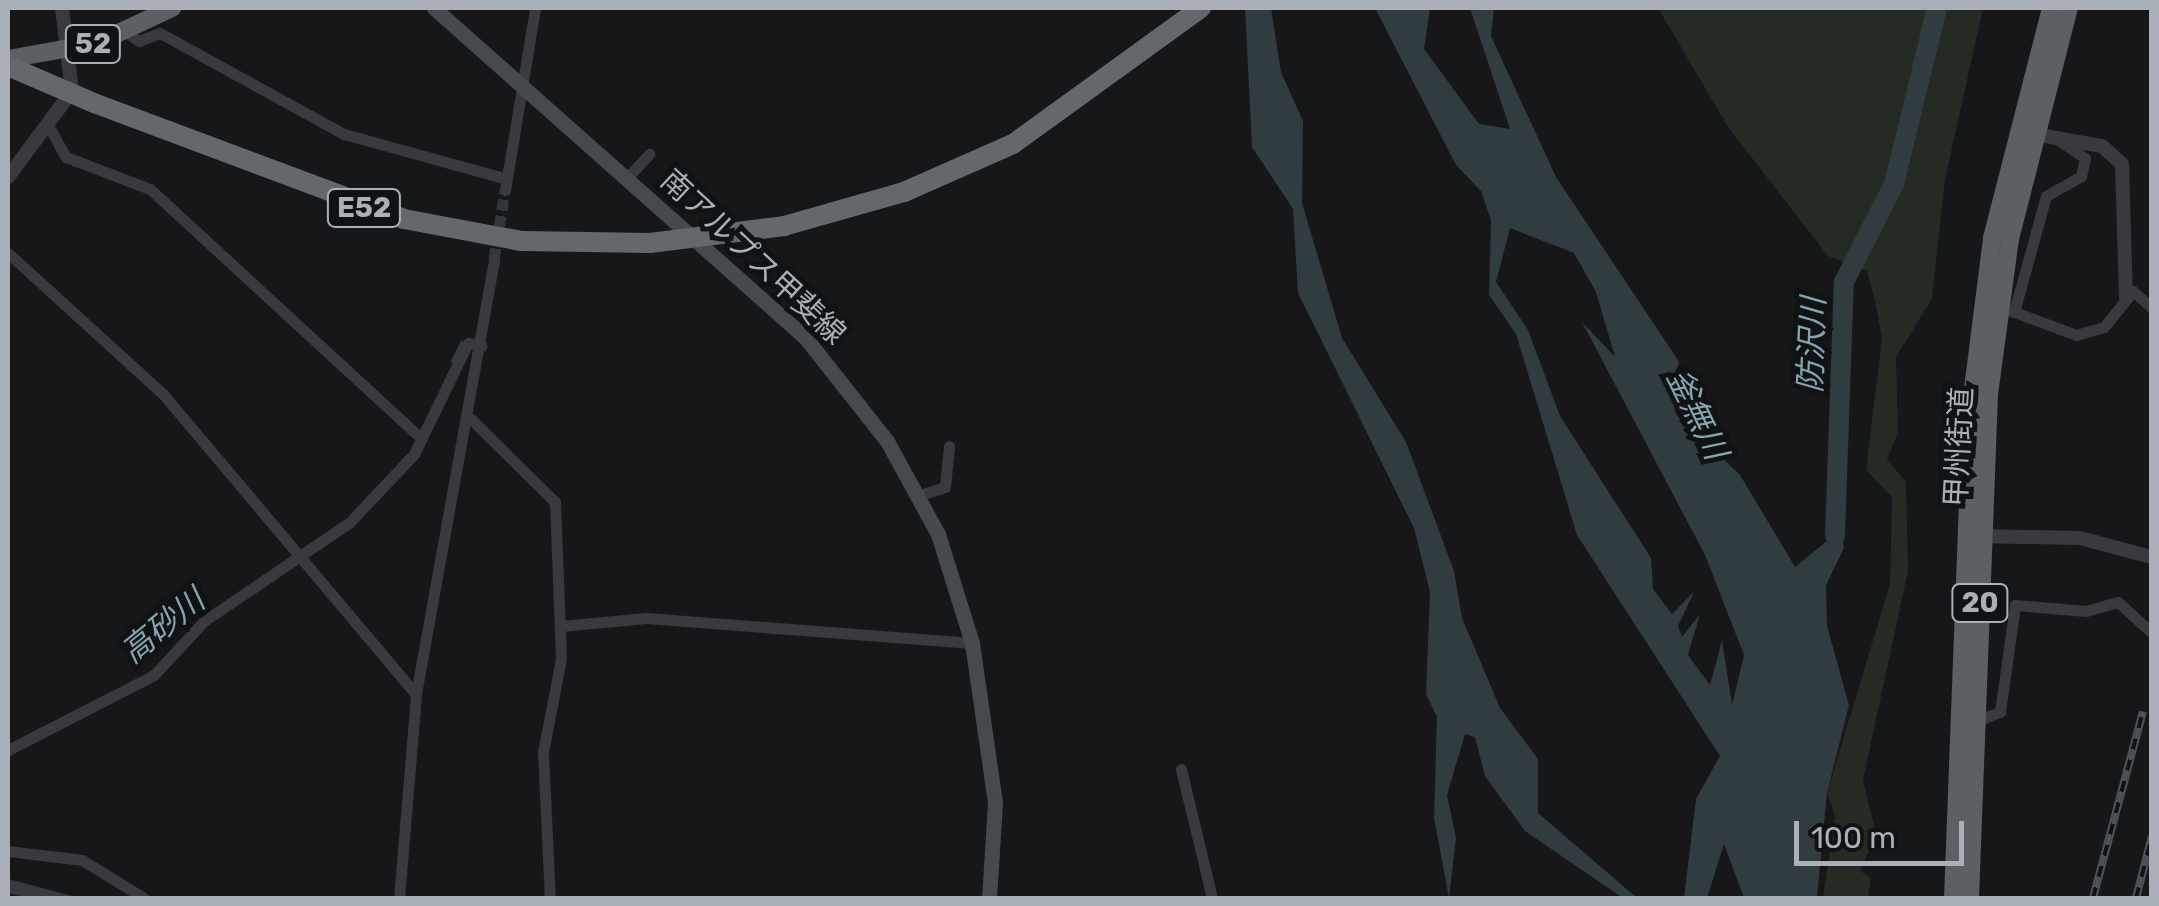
<!DOCTYPE html>
<html>
<head>
<meta charset="utf-8">
<style>
  body { margin:0 }
  #map { position:relative; width:2159px; height:906px; overflow:hidden; background:#161718; font-family:Rubik,"Noto Sans JP",sans-serif }
  div>[style] { position:absolute }
  .green>* { inset:0; background:#232b23 }
  .water>* { inset:0; background:#303c40 }
  .stream>* { height:4px; margin:-2px; padding:0 2px; transform-origin:2px; border-radius:2px; background:#303c40 }
  .river>* { height:20px; margin:-10px; padding:0 10px; transform-origin:10px; border-radius:10px; background:#303c40 }
  .minor-tunnel>* { height:11px; margin-top:-5.5px; transform-origin:0; background:repeating-linear-gradient(90deg,#333638 0 11px,transparent 0 16.5px) }
  .minor>* { height:11px; margin:-5.5px; padding:0 5.5px; transform-origin:5.5px; border-radius:5.5px; background:#383a3d }
  .tertiary>* { height:14px; margin:-7px; padding:0 7px; transform-origin:7px; border-radius:7px; background:#383a3d }
  .secondary>* { height:15px; margin:-7.5px; padding:0 7.5px; transform-origin:7.5px; border-radius:7.5px; background:#46494d }
  .trunk>* { height:18px; margin:-9px; padding:0 9px; transform-origin:9px; border-radius:9px; background:#5c6064 }
  .motorway>* { height:20px; margin:-10px; padding:0 10px; transform-origin:10px; border-radius:10px; background:#64686d }
  .rail>* { height:8px; margin-top:-4px; transform-origin:0; background:repeating-linear-gradient(90deg,#111213 0 11px,#4f5256 0 22px); box-sizing:border-box; border-block:2px solid #4f5256 }
  .motorway-bridge>* { height:20px; margin:-10px; padding:0 10px; transform-origin:10px; border-radius:10px; background:#64686d }
  span { translate:-50% -50%; white-space:nowrap; text-align:center; line-height:1.15; -webkit-text-stroke:10px #111213; paint-order:stroke }
  .shield-label span { padding:2px 8px; background:#111213; border:2px solid; border-radius:8px; -webkit-text-stroke-width:0 }
  .shield-label { font-size:28px; color:#a9b0b7; font-weight:700 }
  .street-label { font-size:30px; color:#a9b0b7 }
  .water-label { font-size:32px; color:#83a4b0; font-style:italic }
  .frame { position:absolute; inset:0; border:10px solid #a9b0b7; pointer-events:none }
  .scale { position:absolute; left:1794px; top:821px; width:170px; height:45px; box-sizing:border-box; border:5px solid #a9b0b7; border-top:0; padding-left:12px; font-size:30px; line-height:35px; white-space:nowrap; color:#a9b0b7; -webkit-text-stroke:8px #111213; paint-order:stroke }
</style>
</head>
<body>
<div id="map">
  <div class="green">
    <i style="clip-path:polygon(1658px 8px,1983px 8px,1945px 179px,1932px 299px,1896px 357px,1898px 432px,1887px 460px,1906px 482px,1908px 571px,1863px 780px,1876px 834px,1860px 871px,1871px 878px,1868px 898px,1823px 898px,1835px 816px,1827px 793px,1890px 584px,1892px 497px,1866px 470px,1882px 338px,1875px 301px,1867px 271px,1828px 256px,1728px 127px)"></i>
  </div>
  <div class="water">
    <i style="clip-path:polygon(1245px 8px,1271px 8px,1281px 72px,1303px 121px,1302px 203px,1342px 338px,1406px 442px,1454px 571px,1462px 618px,1500px 708px,1538px 759px,1538px 813px,1637px 898px,1623px 898px,1525px 831px,1485px 776px,1475px 737px,1465px 734px,1447px 795px,1456px 838px,1449px 898px,1434px 818px,1437px 717px,1426px 694px,1430px 592px,1414px 528px,1298px 293px,1293px 209px,1252px 147px)"></i>
    <i style="clip-path:polygon(evenodd,1375px 8px,1430px 8px,1424px 49px,1479px 124px,1510px 129px,1470px 8px,1494px 8px,1491px 36px,1556px 177px,1678px 360px,1693px 430px,1740px 475px,1795px 567px,1827px 541px,1836px 506px,1844px 548px,1826px 585px,1827px 626px,1849px 705px,1827px 793px,1817px 898px,1744px 898px,1724px 844px,1707px 898px,1684px 898px,1696px 799px,1720px 756px,1577px 535px,1516px 334px,1489px 295px,1491px 220px,1481px 191px,1456px 165px,1375px 8px,1510px 228px,1574px 253px,1596px 292px,1615px 357px,1582px 322px,1705px 555px,1744px 655px,1732px 705px,1722px 640px,1710px 685px,1688px 655px,1700px 614px,1682px 637px,1678px 626px,1694px 592px,1672px 614px,1653px 589px,1651px 558px,1560px 416px,1528px 330px,1496px 282px,1510px 228px)"></i>
  </div>
  <div class="stream">
    <i style="left:453px;top:361px;width:20px;rotate:-63deg"></i>
    <i style="left:8px;top:881px;width:66px;rotate:14.9deg"></i>
  </div>
  <div class="river">
    <i style="left:1835px;top:535px;width:253px;rotate:-88deg"></i>
    <i style="left:1844px;top:282px;width:110px;rotate:-63deg"></i>
    <i style="left:1894px;top:184px;width:181px;rotate:-76.3deg"></i>
  </div>
  <div class="minor-tunnel">
    <i style="left:494px;top:259px;width:70px;rotate:-80.9deg"></i>
  </div>
  <div class="minor">
    <i style="left:126px;top:32px;width:16px;rotate:35deg"></i>
    <i style="left:139px;top:41px;width:22px;rotate:-21deg"></i>
    <i style="left:160px;top:33px;width:210px;rotate:28.8deg"></i>
    <i style="left:344px;top:134px;width:169px;rotate:15.4deg"></i>
    <i style="left:48px;top:125px;width:37px;rotate:61deg"></i>
    <i style="left:66px;top:157px;width:90px;rotate:20.9deg"></i>
    <i style="left:150px;top:189px;width:369px;rotate:42.6deg"></i>
    <i style="left:627px;top:178px;width:33px;rotate:-47deg"></i>
    <i style="left:505px;top:190px;width:184px;rotate:-80.6deg"></i>
    <i style="left:8px;top:253px;width:210px;rotate:42.3deg"></i>
    <i style="left:163px;top:394px;width:392px;rotate:49.9deg"></i>
    <i style="left:2009px;top:310px;width:72px;rotate:20.5deg"></i>
    <i style="left:2076px;top:335px;width:29px;rotate:-16deg"></i>
    <i style="left:2104px;top:327px;width:46px;rotate:-51.1deg"></i>
    <i style="left:2133px;top:291px;width:25px;rotate:42deg"></i>
    <i style="left:2014px;top:312px;width:120px;rotate:-74.6deg"></i>
    <i style="left:2046px;top:196px;width:40px;rotate:-29.7deg"></i>
    <i style="left:2081px;top:176px;width:18px;rotate:-77deg"></i>
    <i style="left:2085px;top:158px;width:34px;rotate:-146deg"></i>
    <i style="left:471px;top:419px;width:118px;rotate:44.7deg"></i>
    <i style="left:555px;top:502px;width:157px;rotate:87.8deg"></i>
    <i style="left:561px;top:659px;width:95px;rotate:101deg"></i>
    <i style="left:543px;top:752px;width:146px;rotate:87.3deg"></i>
    <i style="left:917px;top:496px;width:29px;rotate:-18deg"></i>
    <i style="left:945px;top:487px;width:41px;rotate:-84.4deg"></i>
    <i style="left:561px;top:626px;width:85px;rotate:-5.4deg"></i>
    <i style="left:646px;top:618px;width:327px;rotate:4.4deg"></i>
    <i style="left:1976px;top:721px;width:26px;rotate:-21deg"></i>
    <i style="left:2000px;top:712px;width:108px;rotate:-82deg"></i>
    <i style="left:2015px;top:605px;width:71px;rotate:4.8deg"></i>
    <i style="left:2086px;top:611px;width:33px;rotate:-16deg"></i>
    <i style="left:2118px;top:602px;width:46px;rotate:42.4deg"></i>
    <i style="left:8px;top:750px;width:164px;rotate:-27.2deg"></i>
    <i style="left:154px;top:675px;width:74px;rotate:-47.2deg"></i>
    <i style="left:204px;top:621px;width:175px;rotate:-34.1deg"></i>
    <i style="left:349px;top:523px;width:95px;rotate:-46.7deg"></i>
    <i style="left:414px;top:454px;width:123px;rotate:-64.1deg"></i>
    <i style="left:468px;top:343px;width:14px;rotate:12deg"></i>
    <i style="left:1181px;top:769px;width:133px;rotate:76.5deg"></i>
    <i style="left:8px;top:851px;width:75px;rotate:6.9deg"></i>
    <i style="left:82px;top:860px;width:73px;rotate:31.5deg"></i>
    <i style="left:8px;top:887px;width:44px;rotate:14.3deg"></i>
    <i style="left:399px;top:898px;width:205px;rotate:-85.2deg"></i>
    <i style="left:416px;top:694px;width:442px;rotate:-79.8deg"></i>
  </div>
  <div class="tertiary">
    <i style="left:2028px;top:133px;width:75px;rotate:10deg"></i>
    <i style="left:2102px;top:146px;width:27px;rotate:42deg"></i>
    <i style="left:2122px;top:164px;width:134px;rotate:88.3deg"></i>
    <i style="left:8px;top:177px;width:107px;rotate:-53.3deg"></i>
    <i style="left:72px;top:91px;width:84px;rotate:-96.9deg"></i>
    <i style="left:1975px;top:536px;width:105px;rotate:1.1deg"></i>
    <i style="left:2080px;top:538px;width:74px;rotate:14.8deg"></i>
  </div>
  <div class="secondary">
    <i style="left:434px;top:8px;width:494px;rotate:41.6deg"></i>
    <i style="left:804px;top:336px;width:134px;rotate:51.7deg"></i>
    <i style="left:887px;top:441px;width:106px;rotate:61.3deg"></i>
    <i style="left:938px;top:534px;width:114px;rotate:72.7deg"></i>
    <i style="left:972px;top:643px;width:162px;rotate:81.8deg"></i>
    <i style="left:995px;top:803px;width:95px;rotate:93.6deg"></i>
  </div>
  <div class="trunk">
    <i style="left:8px;top:59px;width:90px;rotate:-10.2deg"></i>
    <i style="left:97px;top:43px;width:83px;rotate:-25deg"></i>
    <i style="left:1953px;top:898px;width:501px;rotate:-87.83deg"></i>
    <i style="left:1972px;top:397px;width:160px;rotate:-82.8deg"></i>
    <i style="left:1992px;top:238px;width:237px;rotate:-75.6deg"></i>
    <i style="left:1970px;top:898px;width:504px;rotate:-87.84deg"></i>
    <i style="left:1989px;top:394px;width:156px;rotate:-82.3deg"></i>
    <i style="left:2010px;top:239px;width:238px;rotate:-75.7deg"></i>
  </div>
  <div class="motorway">
    <i style="left:94px;top:103px;width:331px;rotate:20.5deg"></i>
    <i style="left:404px;top:219px;width:120px;rotate:10.6deg"></i>
    <i style="left:522px;top:241px;width:128px;rotate:0.9deg"></i>
    <i style="left:784px;top:226px;width:125px;rotate:-15.8deg"></i>
    <i style="left:904px;top:192px;width:119px;rotate:-23.8deg"></i>
    <i style="left:1013px;top:144px;width:232px;rotate:-35.9deg"></i>
  </div>
  <div class="rail">
    <i style="left:2093px;top:898px;width:193px;rotate:-75deg"></i>
    <i style="left:2136px;top:898px;width:64px;rotate:-75.5deg"></i>
  </div>
  <div class="motorway-bridge">
    <i style="left:8px;top:66px;width:94px;rotate:23.3deg"></i>
    <i style="left:650px;top:243px;width:135px;rotate:-7.2deg"></i>
  </div>
  <div class="shield-label">
    <span style="left:93px;top:44px">52</span>
    <span style="left:364px;top:208px">E52</span>
    <span style="left:1980px;top:603px">20</span>
  </div>
  <div class="street-label">
    <span style="left:753px;top:257px;rotate:43deg">南アルプス甲斐線</span>
    <span style="left:1959px;top:447px;rotate:-87deg">甲州街道</span>
  </div>
  <div class="water-label">
    <span style="left:1812px;top:345px;rotate:-88deg">防沢川</span>
    <span style="left:1697px;top:414px;rotate:64deg">釜無川</span>
    <span style="left:163px;top:626px;rotate:-39deg">高砂川</span>
  </div>
  <div class="frame"></div>
  <div class="scale">100 m</div>
</div>
</body>
</html>
